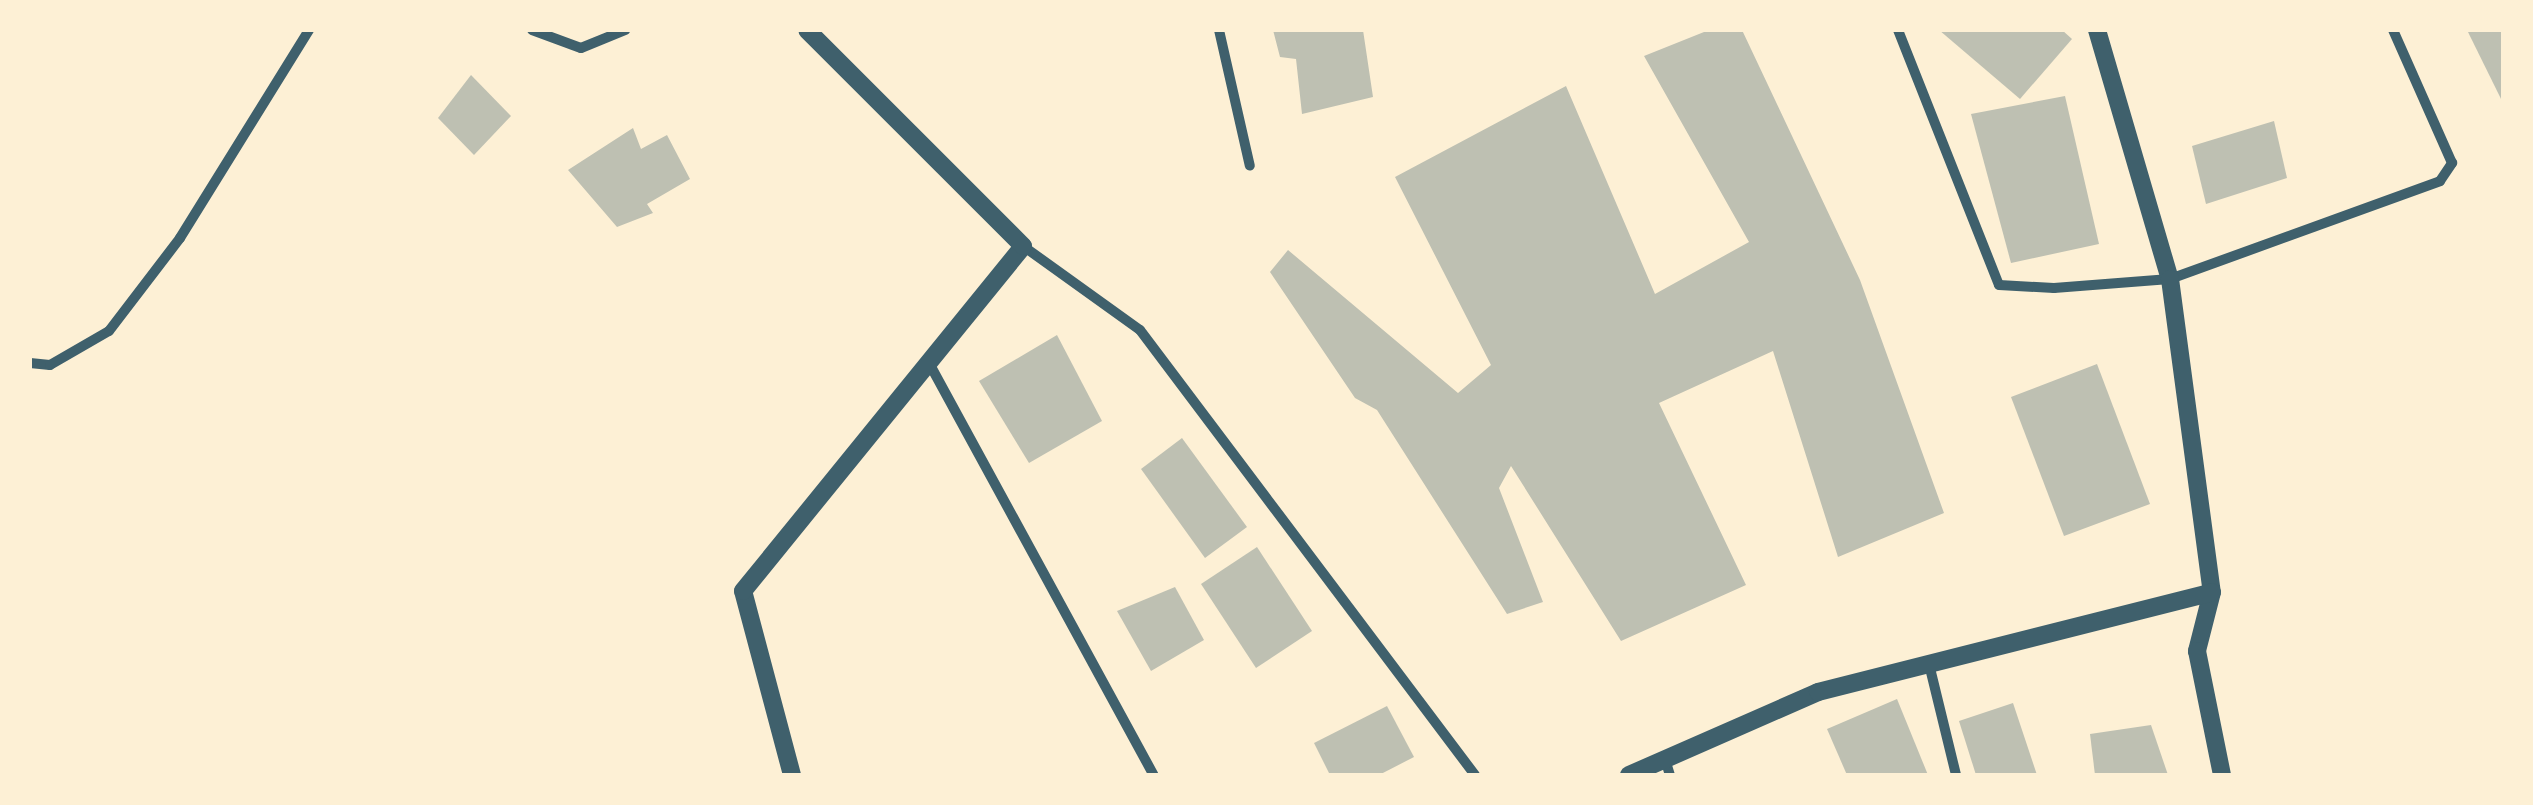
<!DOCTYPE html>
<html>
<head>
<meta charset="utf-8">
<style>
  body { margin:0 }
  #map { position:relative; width:2533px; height:805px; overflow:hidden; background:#fdf0d5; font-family:Georgia,serif }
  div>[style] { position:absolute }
  .building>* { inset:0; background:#bec0b2 }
  .minor>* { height:10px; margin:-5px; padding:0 5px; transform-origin:5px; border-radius:5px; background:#3f606c }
  .tertiary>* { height:18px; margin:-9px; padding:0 9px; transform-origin:9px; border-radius:9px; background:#3f606c }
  span { translate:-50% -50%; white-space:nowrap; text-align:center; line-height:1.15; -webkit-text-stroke:10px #fdf0d5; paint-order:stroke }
  .frame { position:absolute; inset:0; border:32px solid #fdf0d5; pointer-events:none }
</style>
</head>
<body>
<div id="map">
  <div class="building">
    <i style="clip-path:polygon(1273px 30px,1363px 30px,1373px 97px,1302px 114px,1296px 59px,1280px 57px)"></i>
    <i style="clip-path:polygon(1709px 30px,1742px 30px,1860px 280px,1944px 513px,1838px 557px,1773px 351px,1659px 403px,1746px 585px,1621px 641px,1511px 466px,1499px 488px,1543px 602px,1507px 614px,1377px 410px,1355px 398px,1270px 272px,1288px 250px,1458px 393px,1491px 365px,1395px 177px,1566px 86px,1655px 294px,1749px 242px,1644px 56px)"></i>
    <i style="clip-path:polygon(1939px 30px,2062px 30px,2072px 39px,2020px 99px)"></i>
    <i style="clip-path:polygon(2467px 30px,2503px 30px,2503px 103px)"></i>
    <i style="clip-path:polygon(471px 75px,511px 116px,474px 155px,438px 118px)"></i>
    <i style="clip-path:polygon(2065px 96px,2099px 244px,2011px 263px,1971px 114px)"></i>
    <i style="clip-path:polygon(2274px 121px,2287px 178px,2206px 204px,2192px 146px)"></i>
    <i style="clip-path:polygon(633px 128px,641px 149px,667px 135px,690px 179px,647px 204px,653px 213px,617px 227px,568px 170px)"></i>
    <i style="clip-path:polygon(1057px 335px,1102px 421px,1029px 463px,979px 381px)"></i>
    <i style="clip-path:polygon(2097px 364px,2150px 504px,2064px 536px,2011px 397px)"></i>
    <i style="clip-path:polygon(1182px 438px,1247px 527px,1205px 558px,1141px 469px)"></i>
    <i style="clip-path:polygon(1257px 547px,1312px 631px,1256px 668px,1201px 584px)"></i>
    <i style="clip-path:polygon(1175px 587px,1204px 640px,1151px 671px,1117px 611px)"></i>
    <i style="clip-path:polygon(1897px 699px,1928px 775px,1847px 775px,1827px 729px)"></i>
    <i style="clip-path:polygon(2013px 703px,2037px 775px,1976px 775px,1959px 721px)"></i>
    <i style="clip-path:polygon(1387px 706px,1414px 757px,1379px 775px,1330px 775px,1314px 743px)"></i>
    <i style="clip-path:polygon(2151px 725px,2168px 775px,2095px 775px,2090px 734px)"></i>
  </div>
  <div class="minor">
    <i style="left:532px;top:30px;width:52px;rotate:20.2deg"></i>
    <i style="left:581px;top:48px;width:48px;rotate:-22.2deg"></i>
    <i style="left:1219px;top:30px;width:139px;rotate:77.2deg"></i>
    <i style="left:1898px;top:30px;width:274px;rotate:68.4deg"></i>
    <i style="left:1999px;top:285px;width:55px;rotate:3.1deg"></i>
    <i style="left:2054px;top:288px;width:116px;rotate:-4.4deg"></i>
    <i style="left:2170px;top:279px;width:287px;rotate:-19.9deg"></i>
    <i style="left:2440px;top:181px;width:22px;rotate:-56deg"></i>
    <i style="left:2452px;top:163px;width:145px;rotate:-113.9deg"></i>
    <i style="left:1023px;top:246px;width:144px;rotate:35.7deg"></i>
    <i style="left:1140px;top:330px;width:557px;rotate:53.03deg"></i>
    <i style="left:30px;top:363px;width:20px;rotate:6deg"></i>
    <i style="left:50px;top:365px;width:68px;rotate:-30deg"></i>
    <i style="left:109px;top:331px;width:117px;rotate:-52.6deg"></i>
    <i style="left:180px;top:238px;width:245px;rotate:-58.2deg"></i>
    <i style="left:929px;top:363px;width:469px;rotate:61.4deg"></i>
    <i style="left:1929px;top:664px;width:114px;rotate:76.3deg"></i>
    <i style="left:1665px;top:759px;width:17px;rotate:73deg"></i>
  </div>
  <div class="tertiary">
    <i style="left:2097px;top:30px;width:259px;rotate:73.7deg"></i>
    <i style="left:2170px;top:279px;width:316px;rotate:82.4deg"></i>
    <i style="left:2212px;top:592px;width:61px;rotate:104.3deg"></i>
    <i style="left:2197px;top:651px;width:126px;rotate:78.6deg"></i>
    <i style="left:792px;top:775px;width:190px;rotate:-104.9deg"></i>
    <i style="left:743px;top:591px;width:444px;rotate:-50.9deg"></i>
    <i style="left:1023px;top:246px;width:305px;rotate:-135deg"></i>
    <i style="left:1629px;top:775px;width:206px;rotate:-23.7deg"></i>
    <i style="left:1818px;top:692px;width:406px;rotate:-14.2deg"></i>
  </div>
  <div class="frame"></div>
</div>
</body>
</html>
